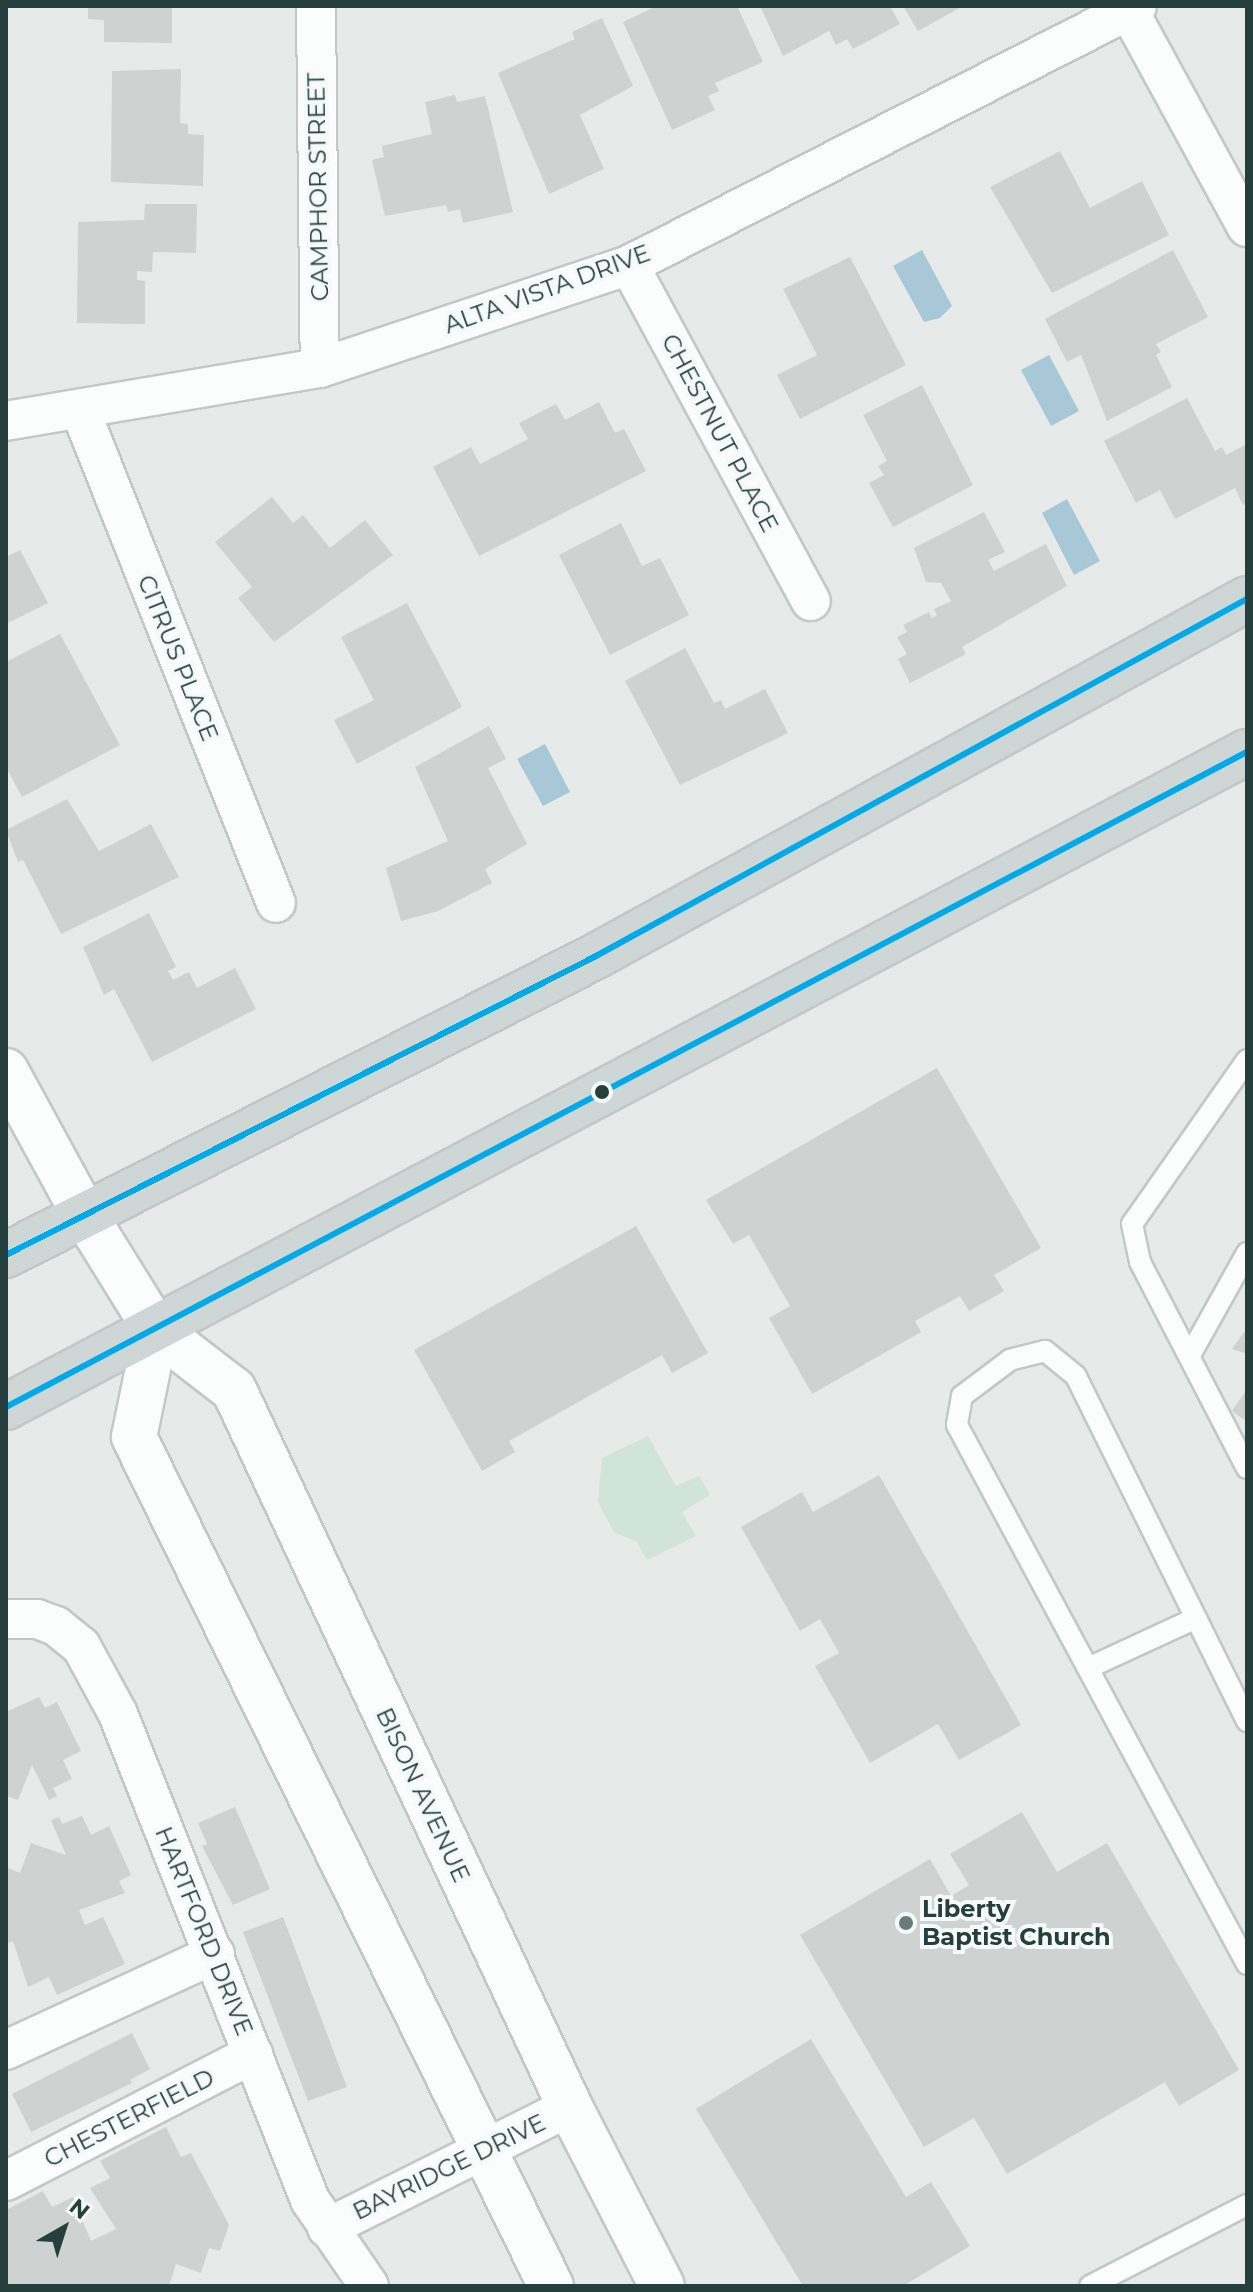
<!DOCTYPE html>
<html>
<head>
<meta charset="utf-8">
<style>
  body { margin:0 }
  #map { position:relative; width:1253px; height:2292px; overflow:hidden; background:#e6ebea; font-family:Montserrat,sans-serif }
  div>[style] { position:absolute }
  .green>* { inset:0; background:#d0e4da }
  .water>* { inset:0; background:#a8c8d8 }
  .building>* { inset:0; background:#ced2d1 }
  .roads { filter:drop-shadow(2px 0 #c3c8c7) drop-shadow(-2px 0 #c3c8c7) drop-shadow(0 2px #c3c8c7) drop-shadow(0 -2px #c3c8c7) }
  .service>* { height:20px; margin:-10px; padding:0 10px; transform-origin:10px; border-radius:10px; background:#fbfcfc }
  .minor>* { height:38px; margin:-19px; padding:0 19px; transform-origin:19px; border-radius:19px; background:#fbfcfc }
  .tertiary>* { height:44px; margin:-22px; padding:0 22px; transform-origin:22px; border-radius:22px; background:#fbfcfc }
  .secondary>* { height:44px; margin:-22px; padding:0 22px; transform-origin:22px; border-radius:22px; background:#fbfcfc }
  .primary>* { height:44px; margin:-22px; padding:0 22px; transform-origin:22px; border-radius:22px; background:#ced7d6 }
  .bus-1>* { height:6px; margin:-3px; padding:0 3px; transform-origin:3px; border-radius:3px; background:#02a9e9 }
  .dots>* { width:22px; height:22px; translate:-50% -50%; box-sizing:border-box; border:4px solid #f5faf8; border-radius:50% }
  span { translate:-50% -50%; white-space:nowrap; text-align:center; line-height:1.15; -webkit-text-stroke:8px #f5faf8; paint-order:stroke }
  .street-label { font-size:24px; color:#243f3d }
  .poi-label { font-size:24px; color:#243f3d; font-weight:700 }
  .left { translate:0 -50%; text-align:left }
  .frame { position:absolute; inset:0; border:8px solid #243f3d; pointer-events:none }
  .north { position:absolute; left:24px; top:2188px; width:80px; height:80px; -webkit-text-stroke:6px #f5faf8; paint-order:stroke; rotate:39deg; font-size:22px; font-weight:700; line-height:32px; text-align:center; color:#243f3d }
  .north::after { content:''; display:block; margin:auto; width:28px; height:36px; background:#243f3d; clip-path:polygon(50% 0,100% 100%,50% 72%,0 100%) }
</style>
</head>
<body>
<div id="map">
  <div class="green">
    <i style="clip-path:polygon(648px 1436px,676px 1486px,699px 1476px,710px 1495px,682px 1512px,696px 1536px,647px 1560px,637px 1542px,614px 1532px,598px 1502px,602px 1458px)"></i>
  </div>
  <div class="water">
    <i style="clip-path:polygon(922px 250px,952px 306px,940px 318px,924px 322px,893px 266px)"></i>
    <i style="clip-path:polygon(1049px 355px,1079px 411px,1051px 426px,1021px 370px)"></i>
    <i style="clip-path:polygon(1067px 499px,1100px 561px,1074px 575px,1042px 513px)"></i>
    <i style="clip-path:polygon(545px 744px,570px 792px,543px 806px,517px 759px)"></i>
  </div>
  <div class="building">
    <i style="clip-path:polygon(88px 6px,172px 6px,172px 43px,104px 42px,104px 20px,88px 19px)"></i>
    <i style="clip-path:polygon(657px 6px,737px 6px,763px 62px,715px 83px,719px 91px,708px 96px,715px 110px,672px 130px,623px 22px)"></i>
    <i style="clip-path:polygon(760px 6px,890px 6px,900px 24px,853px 49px,847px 39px,836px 45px,829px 31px,783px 56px)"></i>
    <i style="clip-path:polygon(903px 6px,963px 6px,918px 31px)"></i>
    <i style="clip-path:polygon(602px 18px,633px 86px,580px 115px,604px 169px,549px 194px,498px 73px,575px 39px,572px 32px)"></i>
    <i style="clip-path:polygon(181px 69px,180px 123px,188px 124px,188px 134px,204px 135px,203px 186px,111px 182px,112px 71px)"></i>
    <i style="clip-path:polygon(455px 95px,457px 102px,485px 96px,513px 212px,463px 223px,460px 209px,448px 212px,446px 205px,385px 216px,372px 160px,384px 157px,382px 146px,432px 134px,425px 102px)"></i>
    <i style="clip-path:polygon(1060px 151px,1090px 208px,1142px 181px,1169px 235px,1052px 293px,990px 187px)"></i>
    <i style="clip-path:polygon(145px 204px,197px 204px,196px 253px,153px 252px,152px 272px,137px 271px,137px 280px,145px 281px,145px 324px,77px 323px,78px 222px,144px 220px)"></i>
    <i style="clip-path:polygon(1173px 250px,1208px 317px,1156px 344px,1161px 352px,1156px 355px,1172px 387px,1107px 421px,1081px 355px,1067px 362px,1045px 319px)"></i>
    <i style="clip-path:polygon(850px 257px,906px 365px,800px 419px,777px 375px,817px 355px,783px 289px)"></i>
    <i style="clip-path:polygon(922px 385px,973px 485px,893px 527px,869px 483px,884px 475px,878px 466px,887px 461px,863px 415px)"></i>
    <i style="clip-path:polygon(1187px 398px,1215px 451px,1222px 447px,1226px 455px,1247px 444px,1247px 502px,1243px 505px,1235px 488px,1175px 519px,1160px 490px,1136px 503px,1104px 441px)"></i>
    <i style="clip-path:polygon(599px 402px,615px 433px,624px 429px,646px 471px,479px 556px,433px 467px,471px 447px,480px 464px,528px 439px,519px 423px,556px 404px,565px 420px)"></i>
    <i style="clip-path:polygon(272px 497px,293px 523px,303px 515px,330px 548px,365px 520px,393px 555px,274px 642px,238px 598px,252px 587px,215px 542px)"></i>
    <i style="clip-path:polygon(984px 512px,1005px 552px,988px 560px,994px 571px,1046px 544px,1067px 586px,962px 647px,966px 654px,910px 683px,898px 659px,907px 654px,897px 637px,907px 632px,903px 625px,929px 612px,932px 618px,937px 615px,934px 609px,951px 601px,941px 583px,926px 582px,914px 548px)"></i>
    <i style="clip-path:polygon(621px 523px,642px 566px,660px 558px,689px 615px,610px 655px,559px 555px)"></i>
    <i style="clip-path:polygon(20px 550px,48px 603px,6px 624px,6px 557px)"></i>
    <i style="clip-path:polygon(407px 603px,462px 707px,357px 764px,334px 720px,374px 700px,341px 637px)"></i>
    <i style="clip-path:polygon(60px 634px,120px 745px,22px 797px,6px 767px,6px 662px)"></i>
    <i style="clip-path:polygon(685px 648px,714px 703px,721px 700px,725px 709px,765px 689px,788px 733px,680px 785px,625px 681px)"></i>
    <i style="clip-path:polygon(489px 726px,506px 759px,488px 768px,527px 844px,485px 869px,492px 883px,438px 911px,401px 921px,386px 868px,448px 841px,415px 767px)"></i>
    <i style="clip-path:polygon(67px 799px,99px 851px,151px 824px,179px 877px,61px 934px,23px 860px,18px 862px,6px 830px)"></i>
    <i style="clip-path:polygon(149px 913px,176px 967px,168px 971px,173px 980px,189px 972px,197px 988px,235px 968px,256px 1009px,152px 1062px,114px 989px,104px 995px,83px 947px)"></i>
    <i style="clip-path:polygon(937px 1068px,1041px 1248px,994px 1275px,1004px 1291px,969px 1311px,960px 1296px,915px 1321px,921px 1332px,812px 1394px,769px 1318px,790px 1306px,749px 1235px,733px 1244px,706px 1200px)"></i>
    <i style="clip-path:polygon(636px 1226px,708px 1353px,672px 1373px,662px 1355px,509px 1441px,515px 1452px,482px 1471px,414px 1350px)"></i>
    <i style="clip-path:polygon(1247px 1328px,1247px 1354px,1232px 1349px)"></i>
    <i style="clip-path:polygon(1247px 1389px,1247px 1422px,1232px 1411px)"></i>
    <i style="clip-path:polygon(879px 1475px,1021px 1725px,959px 1760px,938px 1724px,870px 1763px,815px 1666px,839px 1653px,820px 1619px,800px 1631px,741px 1527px,802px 1492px,813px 1512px)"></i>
    <i style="clip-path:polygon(39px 1697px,45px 1708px,57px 1702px,81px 1751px,63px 1760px,72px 1779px,53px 1788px,57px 1796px,49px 1800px,32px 1765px,18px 1800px,6px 1796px,6px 1712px)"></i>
    <i style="clip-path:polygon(235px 1807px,270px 1889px,233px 1905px,202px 1846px,207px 1844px,198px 1823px)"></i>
    <i style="clip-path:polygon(1022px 1812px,1057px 1872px,1107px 1843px,1239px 2070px,1179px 2106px,1165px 2082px,1007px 2174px,974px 2118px,924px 2147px,800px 1935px,930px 1859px,951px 1896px,969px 1885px,950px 1854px)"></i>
    <i style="clip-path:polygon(82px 1816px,91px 1835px,109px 1826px,131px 1875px,119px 1881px,125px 1893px,79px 1910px,85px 1925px,103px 1917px,125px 1964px,57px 1995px,49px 1977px,28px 1987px,13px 1941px,6px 1944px,6px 1867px,20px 1873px,31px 1843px,66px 1855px,51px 1820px,59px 1817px,62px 1824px)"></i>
    <i style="clip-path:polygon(283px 1917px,347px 2087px,308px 2101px,243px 1932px)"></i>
    <i style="clip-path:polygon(132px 2033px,150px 2069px,130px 2080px,132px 2083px,31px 2132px,12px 2094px)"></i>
    <i style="clip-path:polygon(811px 2039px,906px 2197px,931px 2182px,970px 2246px,903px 2286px,803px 2286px,696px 2109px)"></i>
    <i style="clip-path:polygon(166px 2127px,181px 2157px,191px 2153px,229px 2225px,220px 2251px,209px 2248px,201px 2273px,176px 2264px,169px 2286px,6px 2286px,6px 2210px,43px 2191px,52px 2207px,73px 2197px,91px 2241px,116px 2229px,90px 2188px,110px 2178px,100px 2161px)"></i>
  </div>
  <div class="roads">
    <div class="service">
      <i style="left:1247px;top:1060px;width:200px;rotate:125deg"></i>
      <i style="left:1132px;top:1224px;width:39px;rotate:78deg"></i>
      <i style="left:1140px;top:1262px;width:232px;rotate:62.6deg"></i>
      <i style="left:1190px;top:1355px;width:117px;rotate:-60.8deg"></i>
      <i style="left:1088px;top:1668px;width:119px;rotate:-24.8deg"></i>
      <i style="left:1247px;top:1721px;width:385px;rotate:-116.4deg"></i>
      <i style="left:1076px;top:1376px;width:40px;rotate:-141deg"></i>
      <i style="left:1045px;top:1351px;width:36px;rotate:166deg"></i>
      <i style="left:1010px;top:1360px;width:60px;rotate:143.1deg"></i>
      <i style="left:962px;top:1396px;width:29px;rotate:100deg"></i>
      <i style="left:957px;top:1425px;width:612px;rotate:61.72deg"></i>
      <i style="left:1090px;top:2286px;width:177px;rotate:-27.3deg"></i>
    </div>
    <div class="minor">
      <i style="left:316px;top:6px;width:362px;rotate:89.4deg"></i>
      <i style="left:1129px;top:11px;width:246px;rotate:61.4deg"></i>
      <i style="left:629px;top:265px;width:382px;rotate:61.6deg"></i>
      <i style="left:81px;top:412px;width:528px;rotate:68.34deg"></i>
      <i style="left:6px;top:421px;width:318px;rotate:-9.6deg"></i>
      <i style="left:320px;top:368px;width:326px;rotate:-18.4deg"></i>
      <i style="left:629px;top:265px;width:570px;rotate:-27.01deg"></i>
      <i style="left:6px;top:1619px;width:31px"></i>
      <i style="left:37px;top:1619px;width:20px;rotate:20deg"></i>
      <i style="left:56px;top:1626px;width:32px;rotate:39deg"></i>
      <i style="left:81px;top:1646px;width:77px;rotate:61.4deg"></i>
      <i style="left:118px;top:1714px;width:523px;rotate:68.44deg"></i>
      <i style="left:310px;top:2200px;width:104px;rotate:55.5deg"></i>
      <i style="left:6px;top:2050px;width:230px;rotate:-24.7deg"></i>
      <i style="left:6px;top:2181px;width:278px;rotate:-27.2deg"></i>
      <i style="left:327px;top:2228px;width:271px;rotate:-26.5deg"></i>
    </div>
    <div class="tertiary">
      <i style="left:6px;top:1071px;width:163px;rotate:61.4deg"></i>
    </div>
    <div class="secondary">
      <i style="left:84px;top:1214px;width:137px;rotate:58.2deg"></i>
      <i style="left:156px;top:1330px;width:98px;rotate:37.6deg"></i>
      <i style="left:234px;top:1390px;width:792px;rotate:64.89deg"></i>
      <i style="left:570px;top:2107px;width:201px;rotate:62.8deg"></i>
      <i style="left:156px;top:1330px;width:109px;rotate:101.6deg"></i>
      <i style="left:134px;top:1437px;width:946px;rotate:63.84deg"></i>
    </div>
    <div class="primary">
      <i style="left:6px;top:1255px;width:661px;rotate:-26.87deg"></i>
      <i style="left:596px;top:956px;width:742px;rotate:-28.74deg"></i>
      <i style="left:6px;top:1407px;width:1403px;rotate:-27.83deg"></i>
    </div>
  </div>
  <div class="bus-1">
    <i style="left:6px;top:1255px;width:661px;rotate:-26.87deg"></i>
    <i style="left:596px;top:956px;width:742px;rotate:-28.74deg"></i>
    <i style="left:6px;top:1407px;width:1403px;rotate:-27.83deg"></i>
  </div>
  <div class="dots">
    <i style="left:602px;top:1092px;background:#243f3d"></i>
    <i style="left:906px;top:1923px;background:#687b7a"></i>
  </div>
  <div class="street-label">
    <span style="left:318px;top:187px;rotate:-91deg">CAMPHOR STREET</span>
    <span style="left:547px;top:289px;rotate:-20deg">ALTA VISTA DRIVE</span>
    <span style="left:720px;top:433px;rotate:62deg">CHESTNUT PLACE</span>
    <span style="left:178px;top:658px;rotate:68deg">CITRUS PLACE</span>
    <span style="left:423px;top:1795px;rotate:65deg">BISON AVENUE</span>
    <span style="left:204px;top:1931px;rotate:68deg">HARTFORD DRIVE</span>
    <span style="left:129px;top:2118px;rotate:-27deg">CHESTERFIELD</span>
    <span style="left:449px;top:2167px;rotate:-26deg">BAYRIDGE DRIVE</span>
  </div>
  <div class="poi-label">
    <span class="left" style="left:922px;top:1923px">Liberty<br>Baptist Church</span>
  </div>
  <div class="frame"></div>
  <div class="north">N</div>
</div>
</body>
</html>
